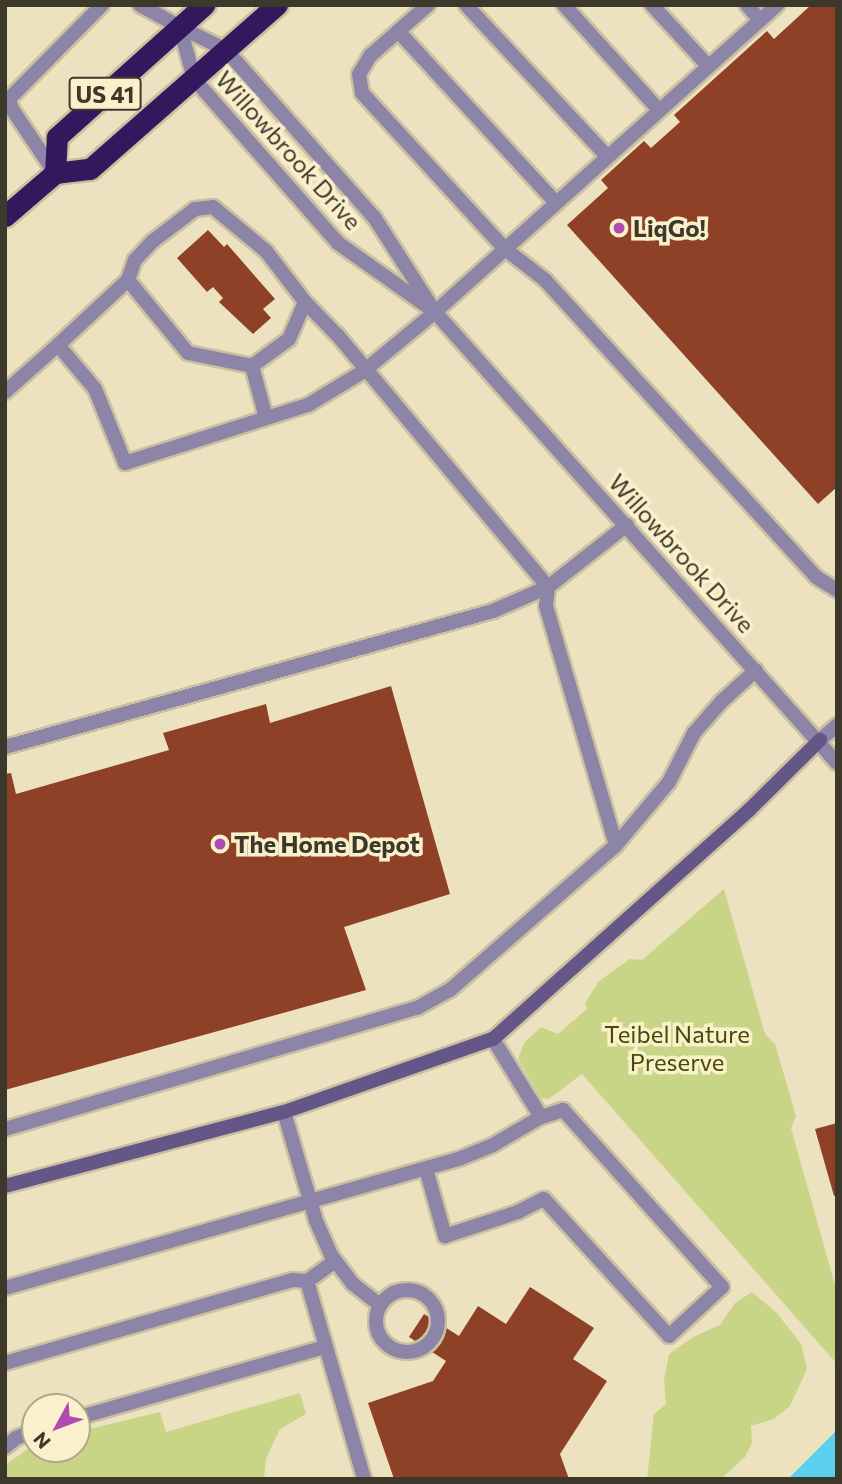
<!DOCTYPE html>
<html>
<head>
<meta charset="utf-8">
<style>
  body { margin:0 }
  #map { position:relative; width:842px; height:1484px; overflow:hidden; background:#ede2bf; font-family:Commissioner,sans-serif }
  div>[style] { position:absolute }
  .green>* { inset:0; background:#c8d587 }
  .water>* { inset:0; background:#5acff0 }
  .building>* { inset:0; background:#8f4127 }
  .roads { filter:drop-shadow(2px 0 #cac0a1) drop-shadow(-2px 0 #cac0a1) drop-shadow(0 2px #cac0a1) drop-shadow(0 -2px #cac0a1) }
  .lane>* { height:14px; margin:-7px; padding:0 7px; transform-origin:7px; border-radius:7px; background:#8c85a7 }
  .lane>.ring { margin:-7px; padding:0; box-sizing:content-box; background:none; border:14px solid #8c85a7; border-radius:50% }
  .street>* { height:14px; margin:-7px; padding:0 7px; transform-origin:7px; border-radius:7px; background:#8c85a7 }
  .secondary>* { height:14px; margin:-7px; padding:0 7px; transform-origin:7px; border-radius:7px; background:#645788 }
  .highway>* { height:21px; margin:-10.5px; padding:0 10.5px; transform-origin:10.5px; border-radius:10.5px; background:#32195d }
  .dots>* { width:19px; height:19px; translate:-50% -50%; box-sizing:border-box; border:4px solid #fbf0cc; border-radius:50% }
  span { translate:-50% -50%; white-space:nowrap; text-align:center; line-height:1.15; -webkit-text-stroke:7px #fbf0cc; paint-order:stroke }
  .shield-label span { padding:2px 5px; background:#fbf0cc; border:2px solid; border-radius:5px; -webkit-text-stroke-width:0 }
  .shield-label { font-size:23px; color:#3c382a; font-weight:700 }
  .street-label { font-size:24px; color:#3c382a }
  .poi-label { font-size:24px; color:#3c382a; font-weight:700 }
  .left { translate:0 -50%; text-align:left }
  .park-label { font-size:24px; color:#444c08 }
  .frame { position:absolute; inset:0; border:7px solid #3c382a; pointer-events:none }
  .north { position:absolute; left:21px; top:1393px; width:70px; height:70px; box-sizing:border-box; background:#fbf0cc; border:2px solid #afa68b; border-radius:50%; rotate:229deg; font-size:19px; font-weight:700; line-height:28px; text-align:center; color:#3c382a }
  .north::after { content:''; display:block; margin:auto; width:24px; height:32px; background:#b04bb1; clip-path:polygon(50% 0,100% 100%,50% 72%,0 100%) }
</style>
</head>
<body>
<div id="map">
  <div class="green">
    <i style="clip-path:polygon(724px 889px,765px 1034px,775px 1044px,796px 1116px,791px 1128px,837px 1292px,837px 1364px,582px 1074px,549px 1099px,541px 1098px,518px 1059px,524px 1043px,541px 1027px,558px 1034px,587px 1009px,585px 1003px,599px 981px,630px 959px,642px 960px)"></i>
    <i style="clip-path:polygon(752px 1292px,777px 1313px,801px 1344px,807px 1369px,790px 1406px,774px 1419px,751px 1426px,752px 1443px,745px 1457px,721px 1479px,647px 1479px,654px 1414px,666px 1404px,664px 1380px,669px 1354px,695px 1336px,720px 1325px,735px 1303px)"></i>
    <i style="clip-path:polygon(300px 1393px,306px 1414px,280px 1429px,266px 1458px,264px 1479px,5px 1479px,5px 1465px,35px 1444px,35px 1449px,77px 1449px,77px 1432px,160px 1412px,166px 1432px)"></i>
  </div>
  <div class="water">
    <i style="clip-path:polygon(837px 1430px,837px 1479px,788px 1479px)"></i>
  </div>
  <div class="building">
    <i style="clip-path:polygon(811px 5px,837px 5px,837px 487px,818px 504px,567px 225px,608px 188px,601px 180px,644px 141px,651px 148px,680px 122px,674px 115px,767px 31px,774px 39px)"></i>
    <i style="clip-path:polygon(208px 230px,224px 247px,227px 244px,275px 299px,263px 309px,271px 318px,253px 334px,219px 302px,223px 298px,213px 287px,207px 292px,177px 258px)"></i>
    <i style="clip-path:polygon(391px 686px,450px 894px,344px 927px,366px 990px,5px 1090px,5px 774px,11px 773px,16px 794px,169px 750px,163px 733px,266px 704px,270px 723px)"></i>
    <i style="clip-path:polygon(837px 1123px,837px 1195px,834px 1196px,815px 1129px)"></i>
    <i style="clip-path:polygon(530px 1287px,594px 1328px,573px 1359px,607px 1381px,560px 1454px,569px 1479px,394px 1479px,368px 1403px,433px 1381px,446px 1361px,409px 1337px,424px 1314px,459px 1336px,478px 1306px,506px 1324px)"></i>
  </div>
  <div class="roads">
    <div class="lane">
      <i style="left:140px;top:5px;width:46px;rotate:28.8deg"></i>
      <i style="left:428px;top:5px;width:77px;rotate:138.7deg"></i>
      <i style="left:370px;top:56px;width:21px;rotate:121deg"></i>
      <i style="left:359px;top:74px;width:19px;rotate:81deg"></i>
      <i style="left:362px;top:93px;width:210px;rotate:47.5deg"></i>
      <i style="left:504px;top:248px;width:52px;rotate:38deg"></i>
      <i style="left:545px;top:280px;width:402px;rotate:47.6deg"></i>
      <i style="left:816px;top:577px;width:25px;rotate:32deg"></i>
      <i style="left:466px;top:5px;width:207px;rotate:47deg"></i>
      <i style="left:564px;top:5px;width:142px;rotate:47.9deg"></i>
      <i style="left:652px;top:5px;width:83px;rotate:47.4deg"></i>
      <i style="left:747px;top:5px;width:20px;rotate:49deg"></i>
      <i style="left:398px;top:31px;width:232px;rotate:47.4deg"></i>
      <i style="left:55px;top:173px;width:77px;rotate:-123.9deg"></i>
      <i style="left:12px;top:109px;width:10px;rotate:-107deg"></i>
      <i style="left:9px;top:99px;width:132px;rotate:-45.3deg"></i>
      <i style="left:128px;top:280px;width:94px;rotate:50.6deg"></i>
      <i style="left:188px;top:353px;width:65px;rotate:11.5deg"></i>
      <i style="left:58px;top:345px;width:96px;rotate:-42.9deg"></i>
      <i style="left:128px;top:280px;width:21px;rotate:-71deg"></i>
      <i style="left:135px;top:260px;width:26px;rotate:-47deg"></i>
      <i style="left:153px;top:241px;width:53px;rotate:-37.3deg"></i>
      <i style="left:195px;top:209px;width:18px;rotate:-6deg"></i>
      <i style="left:213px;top:207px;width:69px;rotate:39.7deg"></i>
      <i style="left:266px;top:251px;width:64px;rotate:52.6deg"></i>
      <i style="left:5px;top:392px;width:71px;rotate:-41.6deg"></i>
      <i style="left:58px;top:345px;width:57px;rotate:49.9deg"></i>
      <i style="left:95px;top:389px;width:80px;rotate:67.9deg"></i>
      <i style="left:125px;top:463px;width:192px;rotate:-17.6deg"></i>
      <i style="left:308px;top:405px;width:66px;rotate:-31.3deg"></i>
      <i style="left:364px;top:371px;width:92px;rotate:-39.7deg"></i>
      <i style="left:435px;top:312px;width:460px;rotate:-41.9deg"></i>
      <i style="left:627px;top:525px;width:100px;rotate:141.9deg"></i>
      <i style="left:548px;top:587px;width:19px;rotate:96deg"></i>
      <i style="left:546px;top:606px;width:249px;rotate:73.7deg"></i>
      <i style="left:616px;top:845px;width:82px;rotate:-49.9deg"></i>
      <i style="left:669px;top:782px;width:55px;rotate:-63deg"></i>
      <i style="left:694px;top:733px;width:41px;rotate:-48.9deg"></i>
      <i style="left:721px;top:702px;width:47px;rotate:-42.4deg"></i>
      <i style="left:5px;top:747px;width:507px;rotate:-15.57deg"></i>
      <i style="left:493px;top:611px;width:60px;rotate:-23.6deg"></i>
      <i style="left:548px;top:587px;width:329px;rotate:-129.9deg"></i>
      <i style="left:337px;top:335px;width:46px;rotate:-134.1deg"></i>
      <i style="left:305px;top:302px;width:40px;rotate:113.4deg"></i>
      <i style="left:289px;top:339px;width:46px;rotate:143.9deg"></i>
      <i style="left:252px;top:366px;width:54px;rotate:74.9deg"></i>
      <i style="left:284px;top:1112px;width:114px;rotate:73.6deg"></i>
      <i style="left:316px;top:1221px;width:37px;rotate:66deg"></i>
      <i style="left:331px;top:1255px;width:36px;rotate:53deg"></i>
      <i style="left:353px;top:1284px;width:34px;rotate:38deg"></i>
      <i style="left:5px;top:1129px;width:429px;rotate:-16.4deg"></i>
      <i style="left:417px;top:1008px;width:38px;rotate:-29deg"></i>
      <i style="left:450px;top:990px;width:220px;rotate:-41.1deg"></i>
      <i style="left:426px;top:1169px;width:70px;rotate:74.2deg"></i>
      <i style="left:445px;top:1236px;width:77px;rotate:-18.2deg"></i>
      <i style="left:518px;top:1212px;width:29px;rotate:-27deg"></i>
      <i style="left:544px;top:1199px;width:185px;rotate:47.6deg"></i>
      <i style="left:669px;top:1336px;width:72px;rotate:-42.8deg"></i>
      <i style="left:722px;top:1287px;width:238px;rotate:-131.9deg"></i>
      <i style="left:563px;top:1110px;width:23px;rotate:162deg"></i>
      <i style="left:541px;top:1117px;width:92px;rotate:-121.6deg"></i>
      <i style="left:335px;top:1261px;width:34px;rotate:144deg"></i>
      <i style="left:307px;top:1281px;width:206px;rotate:73.9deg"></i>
      <i style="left:5px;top:1288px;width:474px;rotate:-15.9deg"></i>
      <i style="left:461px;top:1158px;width:35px;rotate:-22deg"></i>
      <i style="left:493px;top:1145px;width:56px;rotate:-30.3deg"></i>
      <i class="ring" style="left:376px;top:1290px;width:48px;height:48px"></i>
      <i style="left:5px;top:1363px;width:300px;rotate:-16.1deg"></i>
      <i style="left:293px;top:1280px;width:14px;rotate:4deg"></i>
      <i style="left:77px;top:1418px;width:258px;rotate:-16deg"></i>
      <i style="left:5px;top:1447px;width:14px;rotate:-39deg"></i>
      <i style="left:16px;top:1438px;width:21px;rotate:-23deg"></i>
    </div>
    <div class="street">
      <i style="left:180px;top:27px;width:51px;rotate:26.6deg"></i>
      <i style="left:226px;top:50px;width:223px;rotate:48.5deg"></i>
      <i style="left:374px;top:217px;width:113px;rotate:57.3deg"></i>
      <i style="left:435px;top:312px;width:604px;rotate:48.29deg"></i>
      <i style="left:180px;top:27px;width:54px;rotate:74.9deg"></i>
      <i style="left:194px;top:79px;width:218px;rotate:48.7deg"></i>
      <i style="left:338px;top:243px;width:110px;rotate:35.4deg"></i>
      <i style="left:820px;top:740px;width:23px;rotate:-41deg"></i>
    </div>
    <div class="secondary">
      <i style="left:5px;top:1186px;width:289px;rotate:-14.9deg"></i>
      <i style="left:284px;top:1112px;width:221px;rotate:-19.3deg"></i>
      <i style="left:493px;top:1039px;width:343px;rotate:-41.8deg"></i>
      <i style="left:749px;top:810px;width:100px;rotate:-44.6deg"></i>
    </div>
    <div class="highway">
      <i style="left:55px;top:173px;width:36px;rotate:-87deg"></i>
      <i style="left:57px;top:137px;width:198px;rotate:-41.9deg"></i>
      <i style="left:5px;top:216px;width:66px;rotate:-40.7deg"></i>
      <i style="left:55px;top:173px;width:35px;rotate:-7deg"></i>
      <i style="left:90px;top:169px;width:249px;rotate:-41.3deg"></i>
    </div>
  </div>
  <div class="dots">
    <i style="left:619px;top:228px;background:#b04bb1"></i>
    <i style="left:220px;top:844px;background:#b04bb1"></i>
  </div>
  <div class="shield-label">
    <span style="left:105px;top:94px">US 41</span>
  </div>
  <div class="street-label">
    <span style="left:289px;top:150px;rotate:48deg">Willowbrook Drive</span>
    <span style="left:682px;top:553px;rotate:48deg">Willowbrook Drive</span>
  </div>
  <div class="poi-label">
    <span class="left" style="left:633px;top:228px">LiqGo!</span>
    <span class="left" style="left:234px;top:844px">The Home Depot</span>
  </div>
  <div class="park-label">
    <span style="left:677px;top:1048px">Teibel Nature<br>Preserve</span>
  </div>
  <div class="frame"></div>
  <div class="north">N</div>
</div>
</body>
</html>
